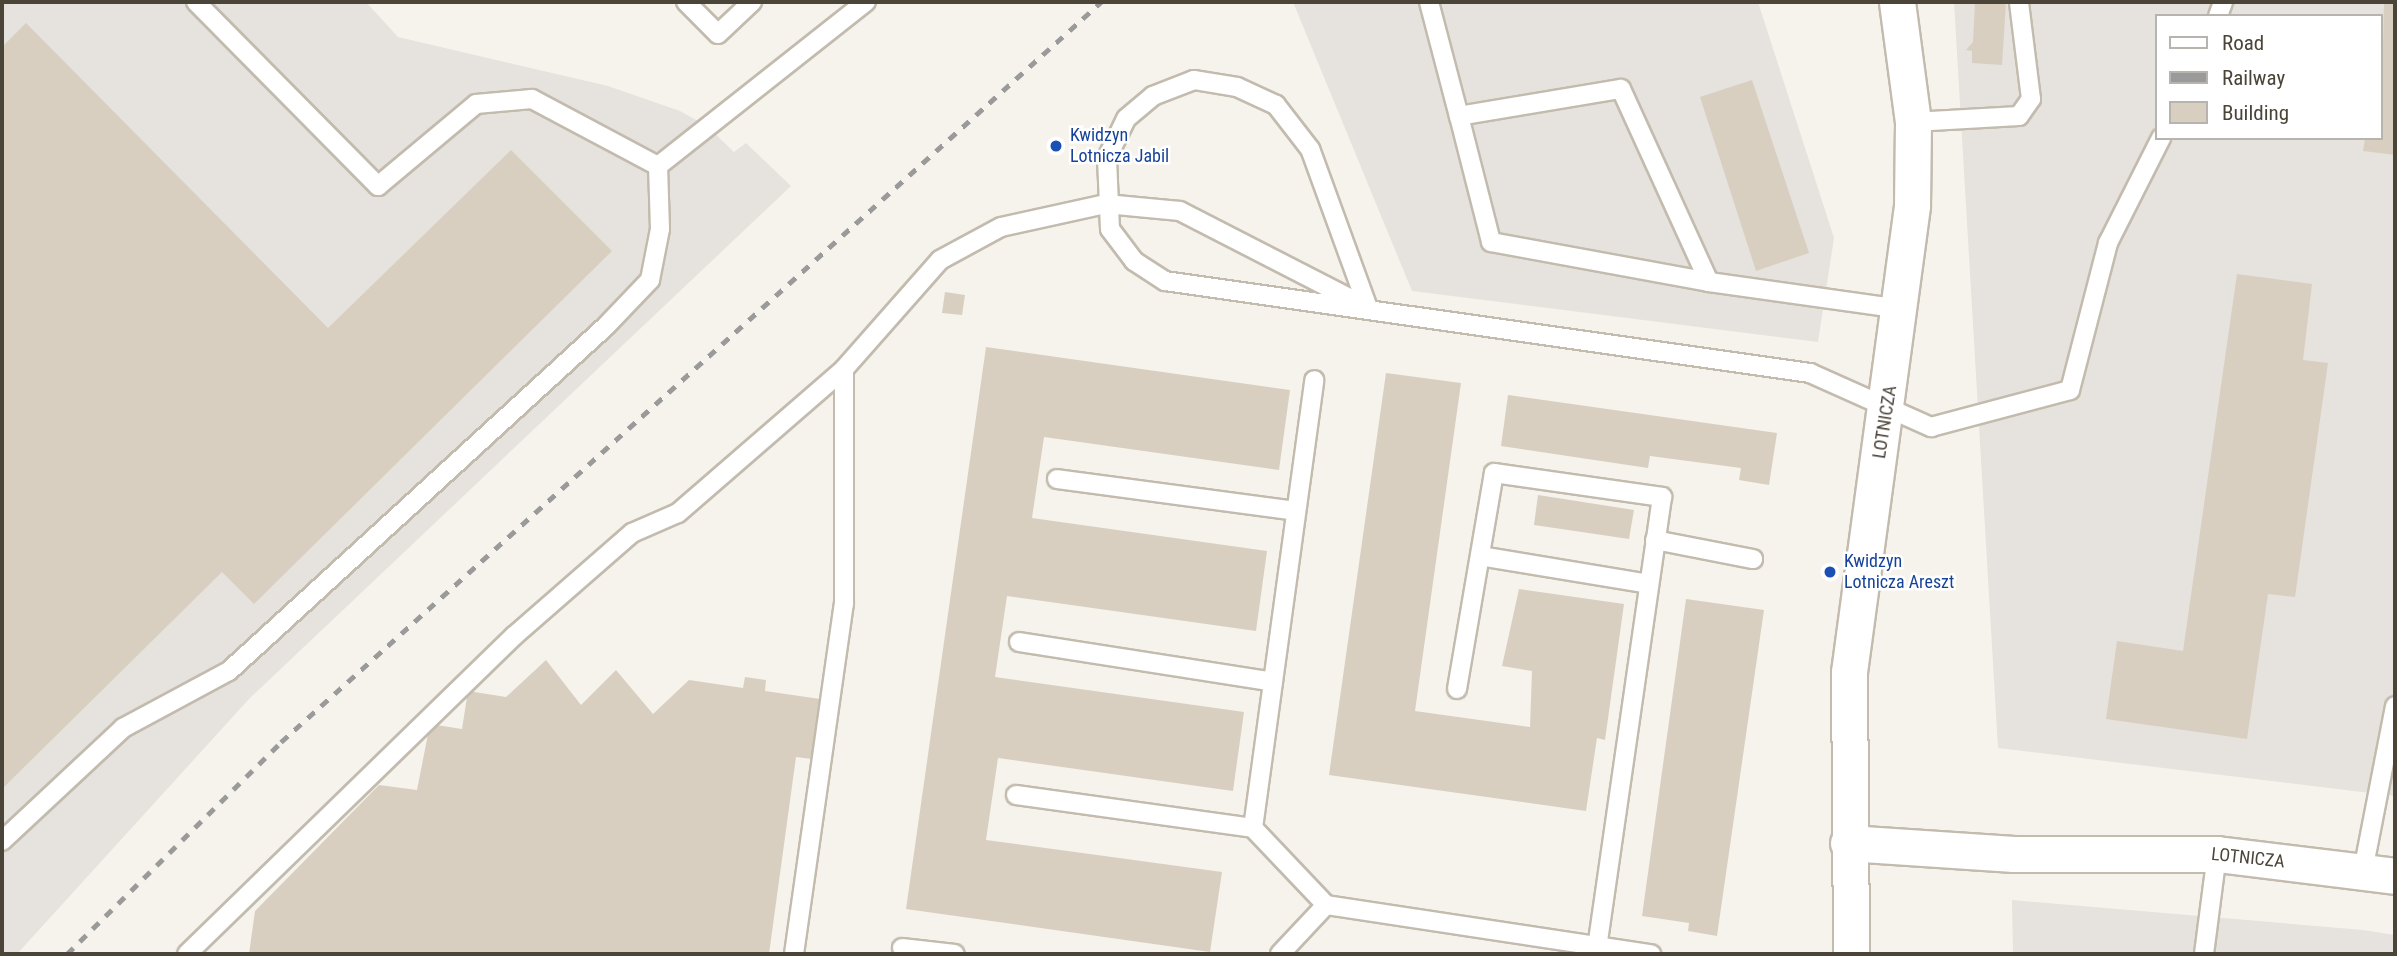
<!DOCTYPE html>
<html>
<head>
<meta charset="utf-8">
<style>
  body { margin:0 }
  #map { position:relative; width:2397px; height:956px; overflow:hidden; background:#f6f3ec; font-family:"Roboto Condensed",sans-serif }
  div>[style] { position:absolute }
  .industrial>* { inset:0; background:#e6e2dd }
  .building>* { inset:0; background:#d8cfc1 }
  .roads { filter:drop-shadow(2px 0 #c2bbae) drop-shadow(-2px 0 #c2bbae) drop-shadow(0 2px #c2bbae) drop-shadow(0 -2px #c2bbae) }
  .service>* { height:18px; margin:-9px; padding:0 9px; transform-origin:9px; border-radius:9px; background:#fff }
  .minor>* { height:35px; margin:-17.5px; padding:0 17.5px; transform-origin:17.5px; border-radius:17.5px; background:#fff }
  .rail>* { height:5px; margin-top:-2.5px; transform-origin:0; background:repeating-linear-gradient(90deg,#9a9a9a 0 9px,transparent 0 18px) }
  .dots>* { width:19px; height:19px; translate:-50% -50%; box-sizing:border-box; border:4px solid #fff; border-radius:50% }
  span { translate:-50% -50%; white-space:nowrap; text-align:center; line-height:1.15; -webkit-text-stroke:5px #fff; paint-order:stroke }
  .transit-label { font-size:18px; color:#164399 }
  .left { translate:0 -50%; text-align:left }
  .street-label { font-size:18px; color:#4b4439 }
  .frame { position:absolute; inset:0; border:4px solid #4b4439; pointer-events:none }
  .legend { position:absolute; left:2155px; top:14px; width:228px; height:126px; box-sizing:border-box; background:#fff; border:2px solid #b7b4b0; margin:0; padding:9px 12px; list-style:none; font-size:21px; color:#4b4439 }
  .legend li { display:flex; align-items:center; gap:14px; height:35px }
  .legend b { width:35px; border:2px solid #b7b4b0 }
</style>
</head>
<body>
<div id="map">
  <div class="industrial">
    <i style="clip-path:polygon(2px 2px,366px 2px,398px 37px,608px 86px,680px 111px,707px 126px,734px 152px,746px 143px,791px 186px,249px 699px,17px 954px,2px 954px)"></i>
    <i style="clip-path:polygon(1293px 2px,1758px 2px,1834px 238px,1818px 342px,1412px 291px)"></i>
    <i style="clip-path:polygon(evenodd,1954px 2px,2395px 2px,2395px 796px,1998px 748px,1954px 2px,2157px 16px,2381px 16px,2381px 138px,2157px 138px,2157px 16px)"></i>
    <i style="clip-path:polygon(2012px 900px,2363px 930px,2395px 935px,2395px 954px,2013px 954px)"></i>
  </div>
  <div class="building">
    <i style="clip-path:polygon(1975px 2px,2006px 2px,2002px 65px,1972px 63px,1972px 51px,1966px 50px,1973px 42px)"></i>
    <i style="clip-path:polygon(2384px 2px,2395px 2px,2395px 155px,2363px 151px,2365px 138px,2381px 138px)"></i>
    <i style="clip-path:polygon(26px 23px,328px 328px,511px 150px,612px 251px,254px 604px,222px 572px,2px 789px,2px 47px)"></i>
    <i style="clip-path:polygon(1752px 80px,1809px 253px,1756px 271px,1700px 97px)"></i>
    <i style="clip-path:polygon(2237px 274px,2312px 284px,2303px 360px,2328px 363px,2295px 597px,2268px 594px,2247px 739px,2106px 719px,2117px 641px,2183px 651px)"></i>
    <i style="clip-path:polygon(945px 292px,965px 295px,962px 315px,942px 313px)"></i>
    <i style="clip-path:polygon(986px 347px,1290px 390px,1279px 470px,1044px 437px,1032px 518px,1267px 551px,1256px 631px,1007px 596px,995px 677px,1244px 712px,1233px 791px,998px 758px,986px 840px,1222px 872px,1210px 952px,906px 909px)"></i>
    <i style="clip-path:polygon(1386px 373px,1461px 383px,1415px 711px,1530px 727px,1532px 671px,1502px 666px,1519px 589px,1624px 604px,1605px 740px,1597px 738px,1586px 811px,1329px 775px)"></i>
    <i style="clip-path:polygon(1508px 395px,1777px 433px,1769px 485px,1739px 480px,1741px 468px,1650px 456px,1648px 468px,1501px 446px)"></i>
    <i style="clip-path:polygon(1538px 495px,1634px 510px,1629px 539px,1534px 525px)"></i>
    <i style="clip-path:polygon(1686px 599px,1764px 610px,1717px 936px,1688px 931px,1689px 923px,1642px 916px)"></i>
    <i style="clip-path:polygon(546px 660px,581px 705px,616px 670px,653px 714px,689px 680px,743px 688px,745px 677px,766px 680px,765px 691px,827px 700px,820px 760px,796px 757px,769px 954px,249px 954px,255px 911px,379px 785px,417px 790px,430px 724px,462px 729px,468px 691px,506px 697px)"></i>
  </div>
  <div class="roads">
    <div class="service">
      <i style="left:196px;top:2px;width:259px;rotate:45.3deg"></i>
      <i style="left:378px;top:186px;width:128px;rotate:-39.9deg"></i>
      <i style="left:476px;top:104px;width:56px;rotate:-5.1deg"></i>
      <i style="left:532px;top:99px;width:143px;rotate:28deg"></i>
      <i style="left:658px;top:166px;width:265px;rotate:-38.3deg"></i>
      <i style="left:686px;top:2px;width:45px;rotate:45deg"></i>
      <i style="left:718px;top:34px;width:47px;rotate:-43.3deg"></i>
      <i style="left:1429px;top:2px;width:118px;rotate:75.3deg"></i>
      <i style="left:1459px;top:116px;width:164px;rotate:-9.5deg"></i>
      <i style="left:1621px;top:89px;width:212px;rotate:65.5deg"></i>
      <i style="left:1709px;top:282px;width:195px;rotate:8deg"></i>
      <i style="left:2218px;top:16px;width:15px;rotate:-70deg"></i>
      <i style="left:1459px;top:116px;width:130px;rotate:75.7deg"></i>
      <i style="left:1491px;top:242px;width:222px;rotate:10.4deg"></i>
      <i style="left:1913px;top:122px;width:106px;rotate:-3.2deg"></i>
      <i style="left:2019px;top:116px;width:21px;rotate:-55deg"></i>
      <i style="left:2031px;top:99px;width:98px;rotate:-97.1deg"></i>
      <i style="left:1368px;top:308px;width:169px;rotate:-110deg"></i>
      <i style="left:1310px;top:149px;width:56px;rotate:-127.7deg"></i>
      <i style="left:1276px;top:105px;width:43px;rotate:-155.2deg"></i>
      <i style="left:1237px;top:87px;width:44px;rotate:-170.8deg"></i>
      <i style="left:1194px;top:80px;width:44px;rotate:158.7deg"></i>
      <i style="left:1153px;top:96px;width:35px;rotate:140deg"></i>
      <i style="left:1126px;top:119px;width:43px;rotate:116deg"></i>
      <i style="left:1107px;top:158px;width:71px;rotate:87.6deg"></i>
      <i style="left:1110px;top:229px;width:40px;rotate:53deg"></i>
      <i style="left:1134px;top:261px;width:37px;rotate:33deg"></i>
      <i style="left:1165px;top:281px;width:652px;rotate:8.12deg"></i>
      <i style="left:1810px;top:373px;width:133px;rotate:24.1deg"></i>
      <i style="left:1931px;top:427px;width:144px;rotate:-14.9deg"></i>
      <i style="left:2070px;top:390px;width:152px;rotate:-75.5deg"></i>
      <i style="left:2108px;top:243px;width:118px;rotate:-63.2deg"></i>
      <i style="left:1057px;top:479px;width:241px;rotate:7.6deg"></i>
      <i style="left:1655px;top:540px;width:100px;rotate:11deg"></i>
      <i style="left:1480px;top:556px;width:171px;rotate:9.4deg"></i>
      <i style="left:1019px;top:642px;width:257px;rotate:8.9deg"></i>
      <i style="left:1457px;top:689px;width:219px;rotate:-80.3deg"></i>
      <i style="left:1494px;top:473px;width:170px;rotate:8.1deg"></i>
      <i style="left:1662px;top:497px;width:454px;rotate:98.2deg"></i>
      <i style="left:1016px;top:795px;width:239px;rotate:7.9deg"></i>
      <i style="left:1253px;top:828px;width:106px;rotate:46.5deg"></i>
      <i style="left:1253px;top:828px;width:452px;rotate:-82.2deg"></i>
      <i style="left:2px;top:841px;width:166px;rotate:-43deg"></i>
      <i style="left:123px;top:728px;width:120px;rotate:-28.3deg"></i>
      <i style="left:229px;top:671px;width:511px;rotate:-42.46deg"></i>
      <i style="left:606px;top:326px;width:64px;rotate:-46.3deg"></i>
      <i style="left:650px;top:280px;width:52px;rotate:-78.9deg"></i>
      <i style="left:660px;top:229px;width:63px;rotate:-91.8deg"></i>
      <i style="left:2363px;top:871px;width:168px;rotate:-79deg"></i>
      <i style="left:902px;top:948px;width:53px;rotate:6.5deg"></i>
      <i style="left:187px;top:954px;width:456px;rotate:-44.2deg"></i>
      <i style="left:514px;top:636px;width:157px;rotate:-41.1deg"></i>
      <i style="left:632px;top:533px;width:50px;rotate:-23.5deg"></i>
      <i style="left:678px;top:513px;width:220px;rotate:-40.9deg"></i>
      <i style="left:844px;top:369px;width:145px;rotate:-48.6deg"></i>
      <i style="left:940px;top:260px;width:69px;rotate:-28.4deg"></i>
      <i style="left:1001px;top:227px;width:107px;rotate:-12.4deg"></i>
      <i style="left:1106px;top:204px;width:74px;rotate:5.4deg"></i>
      <i style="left:1180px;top:211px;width:201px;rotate:27.2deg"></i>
      <i style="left:794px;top:954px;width:354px;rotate:-81.9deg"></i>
      <i style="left:844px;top:604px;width:235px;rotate:-90deg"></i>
      <i style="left:1280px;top:954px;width:67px;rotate:-46.8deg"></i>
      <i style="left:1326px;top:905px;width:329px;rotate:8.6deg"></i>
      <i style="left:2204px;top:954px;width:101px;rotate:-82.6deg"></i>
    </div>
    <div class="minor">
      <i style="left:1848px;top:843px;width:166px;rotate:3.8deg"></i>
      <i style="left:2014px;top:854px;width:203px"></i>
      <i style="left:2217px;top:854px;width:179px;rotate:7deg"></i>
      <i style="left:1851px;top:954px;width:282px;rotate:-90.4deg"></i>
      <i style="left:1849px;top:672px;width:471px;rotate:-82.3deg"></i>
      <i style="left:1912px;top:205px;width:83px;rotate:-89.3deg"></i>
      <i style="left:1913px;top:122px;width:121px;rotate:-97.6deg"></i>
    </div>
  </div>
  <div class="rail">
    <i style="left:67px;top:954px;width:301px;rotate:-44.7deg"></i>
    <i style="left:281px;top:742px;width:1105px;rotate:-42.06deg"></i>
  </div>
  <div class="dots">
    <i style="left:1056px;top:146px;background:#1a4fb4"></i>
    <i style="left:1830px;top:572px;background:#1a4fb4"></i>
  </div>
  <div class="transit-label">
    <span class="left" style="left:1070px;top:146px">Kwidzyn<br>Lotnicza Jabil</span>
    <span class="left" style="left:1844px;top:572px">Kwidzyn<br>Lotnicza Areszt</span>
  </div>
  <div class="street-label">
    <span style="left:1885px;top:422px;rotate:-81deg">LOTNICZA</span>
    <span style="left:2248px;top:858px;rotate:6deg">LOTNICZA</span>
  </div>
  <div class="frame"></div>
  <ul class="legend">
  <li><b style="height:9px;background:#fff"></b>Road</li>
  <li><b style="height:9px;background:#9a9a9a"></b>Railway</li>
  <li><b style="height:19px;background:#d8cfc1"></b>Building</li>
  </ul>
</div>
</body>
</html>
